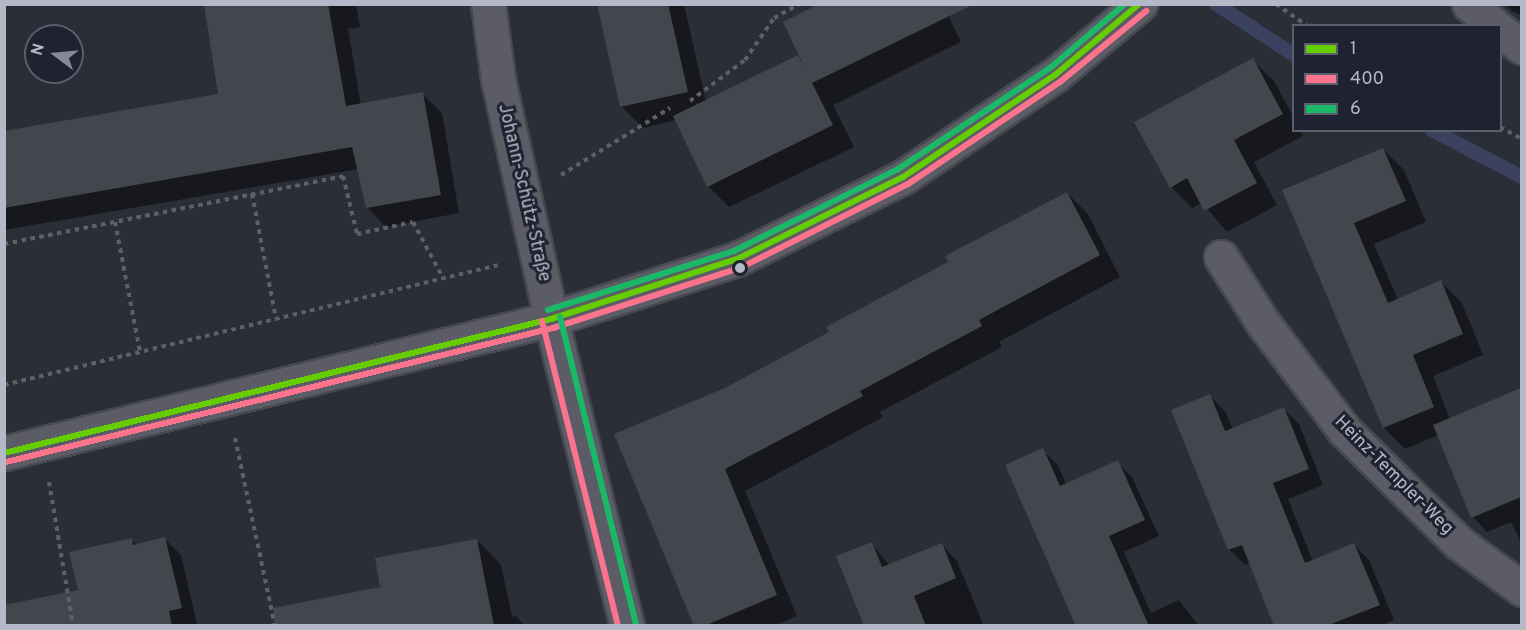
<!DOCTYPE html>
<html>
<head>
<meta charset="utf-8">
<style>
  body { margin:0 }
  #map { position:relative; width:1526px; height:630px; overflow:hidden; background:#2b2e37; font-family:Overpass,sans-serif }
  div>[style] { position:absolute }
  .shadow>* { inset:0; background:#0007 }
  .stream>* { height:14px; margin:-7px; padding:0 7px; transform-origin:7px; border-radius:7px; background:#3b425f }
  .building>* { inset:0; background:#44464e }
  .path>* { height:4px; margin-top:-2px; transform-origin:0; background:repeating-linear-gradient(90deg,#5e6068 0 4.5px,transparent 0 9px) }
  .roads { filter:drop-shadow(2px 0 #474950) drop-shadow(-2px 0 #474950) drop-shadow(0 2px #474950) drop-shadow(0 -2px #474950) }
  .street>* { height:33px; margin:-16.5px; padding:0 16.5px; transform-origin:16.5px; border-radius:16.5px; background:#5b5c65 }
  .bus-1>* { height:6px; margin:-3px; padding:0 3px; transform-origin:3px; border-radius:3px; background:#66cd00 }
  .bus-2>* { height:6px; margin:-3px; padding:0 3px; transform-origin:3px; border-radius:3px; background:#fc738d }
  .bus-3>* { height:6px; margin:-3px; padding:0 3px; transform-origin:3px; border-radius:3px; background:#1ab867 }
  .dots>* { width:16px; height:16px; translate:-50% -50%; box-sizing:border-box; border:3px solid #1f2231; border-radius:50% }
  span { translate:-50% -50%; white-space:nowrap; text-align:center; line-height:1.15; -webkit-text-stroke:6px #1f2231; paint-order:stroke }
  .street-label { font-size:18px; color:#b5b8c7 }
  .frame { position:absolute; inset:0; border:6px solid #b5b8c7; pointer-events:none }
  .legend { position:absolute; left:1292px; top:24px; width:210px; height:108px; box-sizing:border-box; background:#1f2231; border:2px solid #5b5e6d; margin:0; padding:8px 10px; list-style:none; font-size:18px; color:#b5b8c7 }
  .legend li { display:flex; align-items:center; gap:12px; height:30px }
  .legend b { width:30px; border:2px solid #5b5e6d }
  .north { position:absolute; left:24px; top:24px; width:60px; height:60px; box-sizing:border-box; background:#1f2231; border:2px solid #5b5e6d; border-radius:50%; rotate:286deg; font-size:16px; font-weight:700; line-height:24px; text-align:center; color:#b5b8c7 }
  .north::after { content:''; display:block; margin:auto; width:21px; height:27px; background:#858895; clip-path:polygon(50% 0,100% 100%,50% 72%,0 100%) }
</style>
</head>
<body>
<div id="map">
  <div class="shadow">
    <i style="clip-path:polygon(205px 4px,356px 4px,360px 27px,348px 29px,361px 105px,422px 94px,442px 113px,459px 213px,386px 227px,367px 207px,359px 169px,4px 230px,4px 132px,220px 95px)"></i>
    <i style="clip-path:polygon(599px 4px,684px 4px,706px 102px,798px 56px,803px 61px,943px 4px,961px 42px,833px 105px,854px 147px,729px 207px,708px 186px,676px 120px,643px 128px,621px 106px)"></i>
    <i style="clip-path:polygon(1505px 4px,1522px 4px,1522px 15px,1513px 12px)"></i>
    <i style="clip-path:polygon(1252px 60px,1274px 81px,1294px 118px,1294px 130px,1300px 130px,1303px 136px,1254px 162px,1277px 205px,1227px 232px,1202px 203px,1192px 208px,1171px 187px)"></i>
    <i style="clip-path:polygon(1383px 149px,1404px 170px,1426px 222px,1374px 244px,1398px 300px,1441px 282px,1462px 303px,1483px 355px,1433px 376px,1450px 419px,1522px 390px,1522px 545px,1511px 522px,1487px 532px,1473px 517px,1438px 435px,1405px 449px,1384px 428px,1284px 190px)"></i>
    <i style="clip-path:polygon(1067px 193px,1088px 214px,1120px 277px,999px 342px,1002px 347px,880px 412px,883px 417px,745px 491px,797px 616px,774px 626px,696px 626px,725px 389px,831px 333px)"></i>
    <i style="clip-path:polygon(1210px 396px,1225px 411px,1233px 430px,1284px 409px,1299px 424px,1323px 485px,1288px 499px,1313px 562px,1354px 545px,1369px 560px,1394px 620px,1380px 626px,1276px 626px,1251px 562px,1245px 565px,1229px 549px)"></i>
    <i style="clip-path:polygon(1042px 450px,1058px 465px,1066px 484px,1117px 462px,1132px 477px,1159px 536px,1124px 552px,1151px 613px,1179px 600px,1199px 626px,1087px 626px)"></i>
    <i style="clip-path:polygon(165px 539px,181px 555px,197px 624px,22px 626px,80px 591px,132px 540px,137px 545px)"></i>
    <i style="clip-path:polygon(477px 540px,501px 565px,512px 617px,516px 616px,525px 626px,341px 626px,382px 589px)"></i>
    <i style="clip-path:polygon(871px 543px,890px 566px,942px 545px,957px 561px,984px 626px,865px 626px)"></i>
  </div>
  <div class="stream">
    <i style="left:1216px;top:4px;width:93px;rotate:33.2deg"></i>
    <i style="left:1432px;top:130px;width:102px;rotate:27.6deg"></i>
  </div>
  <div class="building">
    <i style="clip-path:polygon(204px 4px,328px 4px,346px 106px,423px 92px,441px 195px,366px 208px,352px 147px,4px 208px,4px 131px,218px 94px)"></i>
    <i style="clip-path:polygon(597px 4px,668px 4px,688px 92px,620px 107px)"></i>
    <i style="clip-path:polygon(819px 4px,974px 4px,812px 83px,833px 125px,707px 187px,673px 116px,798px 55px,805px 68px,783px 22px)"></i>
    <i style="clip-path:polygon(1253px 58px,1283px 114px,1234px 140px,1257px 183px,1204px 211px,1187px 178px,1170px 188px,1134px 122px)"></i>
    <i style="clip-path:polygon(1383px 148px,1406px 201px,1354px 223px,1388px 303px,1441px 280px,1463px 334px,1413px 355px,1434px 407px,1383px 428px,1282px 190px)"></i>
    <i style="clip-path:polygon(1067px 192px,1100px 255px,979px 320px,982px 326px,860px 391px,863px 396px,725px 469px,777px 595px,704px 626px,694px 626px,614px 434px,725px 388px,829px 332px,826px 327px,948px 262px,945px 256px)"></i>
    <i style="clip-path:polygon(1521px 388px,1521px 497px,1471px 518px,1433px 425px)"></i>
    <i style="clip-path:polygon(1210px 394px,1225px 431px,1284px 407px,1309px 469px,1273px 483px,1305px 563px,1354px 543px,1380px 605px,1326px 626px,1274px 626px,1242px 545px,1228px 550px,1171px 410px)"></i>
    <i style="clip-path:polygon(1043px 448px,1060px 486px,1118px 460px,1145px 520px,1109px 536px,1149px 626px,1076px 626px,1005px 465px)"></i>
    <i style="clip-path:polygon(165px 537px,182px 608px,169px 611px,172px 626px,4px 626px,4px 605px,78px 590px,69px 552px,132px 538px,133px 545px)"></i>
    <i style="clip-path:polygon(477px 539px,494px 626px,275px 626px,273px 608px,380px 587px,375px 558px)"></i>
    <i style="clip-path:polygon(872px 542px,882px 567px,942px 543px,956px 578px,914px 596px,926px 626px,864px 626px,836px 556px)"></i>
  </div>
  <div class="path">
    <i style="left:1276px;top:4px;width:39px;rotate:35deg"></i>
    <i style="left:690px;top:101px;width:69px;rotate:-36.7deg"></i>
    <i style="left:745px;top:60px;width:51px;rotate:-55.4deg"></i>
    <i style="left:774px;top:18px;width:29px;rotate:-29deg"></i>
    <i style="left:1500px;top:127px;width:25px;rotate:29deg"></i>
    <i style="left:561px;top:175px;width:128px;rotate:-31.6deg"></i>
    <i style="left:252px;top:194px;width:127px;rotate:79.1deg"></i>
    <i style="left:115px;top:222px;width:132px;rotate:79.1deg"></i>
    <i style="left:4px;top:244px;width:346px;rotate:-11.3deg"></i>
    <i style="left:343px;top:176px;width:60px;rotate:76.4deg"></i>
    <i style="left:357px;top:234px;width:57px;rotate:-12.1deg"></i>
    <i style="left:413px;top:222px;width:64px;rotate:61.8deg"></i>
    <i style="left:4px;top:385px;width:508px;rotate:-13.65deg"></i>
    <i style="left:235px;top:438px;width:192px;rotate:78deg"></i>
    <i style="left:49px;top:482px;width:146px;rotate:80.5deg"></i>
  </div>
  <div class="roads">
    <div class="street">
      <i style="left:488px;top:4px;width:76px;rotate:82.4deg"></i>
      <i style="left:498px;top:79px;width:246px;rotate:77.5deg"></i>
      <i style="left:551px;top:319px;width:316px;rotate:76.1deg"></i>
      <i style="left:1469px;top:4px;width:34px;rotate:40deg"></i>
      <i style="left:1500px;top:30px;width:28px;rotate:38deg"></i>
      <i style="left:1221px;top:257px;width:78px;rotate:57.5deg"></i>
      <i style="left:1263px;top:323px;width:136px;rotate:52.8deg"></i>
      <i style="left:1345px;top:431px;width:160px;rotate:44.5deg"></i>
      <i style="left:1459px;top:543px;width:78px;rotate:36.1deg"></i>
      <i style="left:4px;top:453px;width:563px;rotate:-13.76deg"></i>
      <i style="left:551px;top:319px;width:195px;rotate:-17.9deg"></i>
      <i style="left:737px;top:259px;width:185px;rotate:-26.3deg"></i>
      <i style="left:903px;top:177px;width:183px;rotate:-33.9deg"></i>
      <i style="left:1055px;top:75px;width:111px;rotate:-39.9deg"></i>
    </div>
  </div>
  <div class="bus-1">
    <i style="left:4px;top:453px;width:563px;rotate:-13.76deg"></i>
    <i style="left:551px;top:319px;width:195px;rotate:-17.9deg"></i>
    <i style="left:737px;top:259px;width:185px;rotate:-26.3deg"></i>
    <i style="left:903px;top:177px;width:183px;rotate:-33.9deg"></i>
    <i style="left:1055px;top:75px;width:110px;rotate:-40.2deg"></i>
  </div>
  <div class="bus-2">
    <i style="left:542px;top:321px;width:314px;rotate:76deg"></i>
    <i style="left:6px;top:462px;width:563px;rotate:-13.76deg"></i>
    <i style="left:553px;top:328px;width:196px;rotate:-17.8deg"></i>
    <i style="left:740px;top:268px;width:188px;rotate:-26.6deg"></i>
    <i style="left:908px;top:184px;width:183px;rotate:-33.9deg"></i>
    <i style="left:1060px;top:82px;width:112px;rotate:-39.5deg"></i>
  </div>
  <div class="bus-3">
    <i style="left:548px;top:310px;width:195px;rotate:-17.6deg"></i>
    <i style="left:734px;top:251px;width:183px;rotate:-26.6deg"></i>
    <i style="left:898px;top:169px;width:182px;rotate:-33.6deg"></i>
    <i style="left:1050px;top:68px;width:99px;rotate:-40.5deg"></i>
    <i style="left:560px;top:317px;width:316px;rotate:76.1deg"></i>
  </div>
  <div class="dots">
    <i style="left:740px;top:268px;background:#b5b8c7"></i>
  </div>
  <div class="street-label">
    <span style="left:523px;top:193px;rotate:77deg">Johann-Schütz-Straße</span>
    <span style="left:1393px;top:476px;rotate:45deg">Heinz-Templer-Weg</span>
  </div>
  <div class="frame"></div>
  <ul class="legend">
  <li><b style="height:8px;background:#66cd00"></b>1</li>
  <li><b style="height:8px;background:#fc738d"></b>400</li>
  <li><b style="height:8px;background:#1ab867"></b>6</li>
  </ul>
  <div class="north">N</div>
</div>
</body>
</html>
